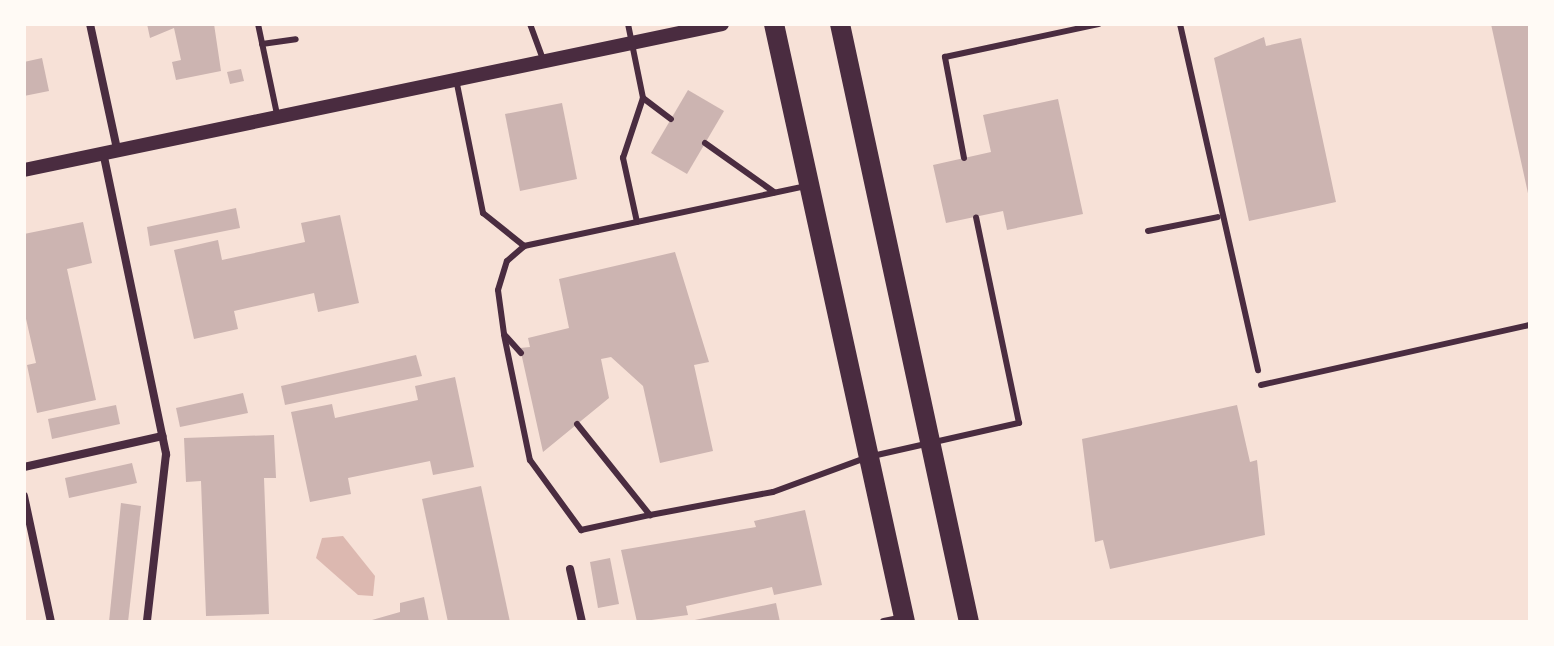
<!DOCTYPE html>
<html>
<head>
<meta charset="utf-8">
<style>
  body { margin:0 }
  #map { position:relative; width:1554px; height:646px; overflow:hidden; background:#f7e1d7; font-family:Merriweather,serif }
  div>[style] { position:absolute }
  .water>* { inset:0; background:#dcb8b0 }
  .building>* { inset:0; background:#ccb4b1 }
  .service>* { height:6px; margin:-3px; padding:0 3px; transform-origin:3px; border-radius:3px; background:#4a2c40 }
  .minor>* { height:8px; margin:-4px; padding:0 4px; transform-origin:4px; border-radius:4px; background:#4a2c40 }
  .tertiary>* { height:14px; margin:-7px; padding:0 7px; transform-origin:7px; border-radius:7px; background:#4a2c40 }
  .primary>* { height:20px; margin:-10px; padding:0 10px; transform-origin:10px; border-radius:10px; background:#4a2c40 }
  span { translate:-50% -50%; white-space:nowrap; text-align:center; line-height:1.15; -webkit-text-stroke:8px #fffaf5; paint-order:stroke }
  .frame { position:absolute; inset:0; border:26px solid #fffaf5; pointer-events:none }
</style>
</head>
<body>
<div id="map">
  <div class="water">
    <i style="clip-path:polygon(343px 536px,375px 576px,373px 596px,358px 595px,316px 558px,322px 538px)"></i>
  </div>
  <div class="building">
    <i style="clip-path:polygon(147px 24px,214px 24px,221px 71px,176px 80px,172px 62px,181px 60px,174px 28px,150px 38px)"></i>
    <i style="clip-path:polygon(1491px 24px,1530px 24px,1530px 198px,1529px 198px)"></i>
    <i style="clip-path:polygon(1264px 37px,1266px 46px,1301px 38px,1336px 202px,1249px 221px,1214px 58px)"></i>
    <i style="clip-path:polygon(42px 58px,49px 91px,24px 96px,24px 62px)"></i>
    <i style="clip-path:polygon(241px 69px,244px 81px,230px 84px,227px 72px)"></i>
    <i style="clip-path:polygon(688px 90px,724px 111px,687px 174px,651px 153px)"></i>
    <i style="clip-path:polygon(1058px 99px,1083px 214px,1007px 230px,1003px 211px,946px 223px,933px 165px,991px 152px,983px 115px)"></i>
    <i style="clip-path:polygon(562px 103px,577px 179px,520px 191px,505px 114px)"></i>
    <i style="clip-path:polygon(236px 208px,240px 228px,150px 246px,147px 227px)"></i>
    <i style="clip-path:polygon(340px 215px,359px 303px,318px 312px,314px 293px,234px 311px,238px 329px,194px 339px,174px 250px,218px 240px,222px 260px,305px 242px,301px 223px)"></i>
    <i style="clip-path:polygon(83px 222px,92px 263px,67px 269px,96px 400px,37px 413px,27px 365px,36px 363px,24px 310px,24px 234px)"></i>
    <i style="clip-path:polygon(675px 252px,709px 362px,694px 365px,713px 451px,660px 463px,643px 386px,611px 357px,601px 359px,609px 398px,543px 452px,520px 348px,530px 347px,528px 338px,569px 328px,559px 279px)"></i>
    <i style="clip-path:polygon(416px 355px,422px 376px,285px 405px,281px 386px)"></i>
    <i style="clip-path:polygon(455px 377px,474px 467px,433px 475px,430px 461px,348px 478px,351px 494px,310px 502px,291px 412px,332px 404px,335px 418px,418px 400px,415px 386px)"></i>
    <i style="clip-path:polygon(243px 393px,248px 413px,180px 427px,176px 408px)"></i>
    <i style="clip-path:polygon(116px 405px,120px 424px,52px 439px,48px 419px)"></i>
    <i style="clip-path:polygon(1237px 405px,1250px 462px,1257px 460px,1265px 535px,1110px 569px,1103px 540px,1095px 542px,1082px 439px)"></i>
    <i style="clip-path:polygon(274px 435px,276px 478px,264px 478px,269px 614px,206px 616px,201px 481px,186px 482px,184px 438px)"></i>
    <i style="clip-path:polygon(132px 463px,137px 483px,69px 498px,65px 478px)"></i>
    <i style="clip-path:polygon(481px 486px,510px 622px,448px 622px,422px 499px)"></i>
    <i style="clip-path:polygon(121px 503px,141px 506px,128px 622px,109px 622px)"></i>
    <i style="clip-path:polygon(805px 510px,822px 585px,774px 595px,772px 587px,686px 606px,688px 615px,637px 622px,621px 550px,756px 527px,754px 521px)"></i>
    <i style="clip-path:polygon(610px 558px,619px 604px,598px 608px,590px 562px)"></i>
    <i style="clip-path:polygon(424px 597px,429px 622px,365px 622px,400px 612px,400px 603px)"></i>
    <i style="clip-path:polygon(776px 603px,780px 622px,690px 622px,690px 621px)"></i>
  </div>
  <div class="service">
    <i style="left:258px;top:24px;width:92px;rotate:78.1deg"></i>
    <i style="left:530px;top:24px;width:40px;rotate:69.8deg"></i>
    <i style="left:628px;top:24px;width:76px;rotate:78.5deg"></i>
    <i style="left:643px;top:98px;width:35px;rotate:37deg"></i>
    <i style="left:1180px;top:24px;width:355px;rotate:77.3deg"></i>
    <i style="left:262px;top:44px;width:34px;rotate:-8deg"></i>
    <i style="left:456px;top:79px;width:137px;rotate:78.6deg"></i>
    <i style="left:483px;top:213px;width:53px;rotate:38.8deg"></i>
    <i style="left:705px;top:143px;width:85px;rotate:35.4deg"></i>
    <i style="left:964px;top:158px;width:103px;rotate:-100.7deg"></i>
    <i style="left:945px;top:57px;width:157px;rotate:-12.1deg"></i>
    <i style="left:637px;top:222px;width:66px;rotate:-102.3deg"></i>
    <i style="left:623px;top:158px;width:63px;rotate:-71.6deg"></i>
    <i style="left:1148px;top:231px;width:71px;rotate:-11.3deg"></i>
    <i style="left:504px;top:335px;width:128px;rotate:78.3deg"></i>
    <i style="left:530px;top:460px;width:87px;rotate:53.9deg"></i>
    <i style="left:581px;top:530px;width:71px;rotate:-12.3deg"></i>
    <i style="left:521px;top:353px;width:25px;rotate:-132deg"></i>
    <i style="left:504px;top:334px;width:44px;rotate:-97.8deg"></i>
    <i style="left:498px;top:290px;width:30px;rotate:-73deg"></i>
    <i style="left:507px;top:261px;width:23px;rotate:-41deg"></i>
    <i style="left:524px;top:246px;width:289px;rotate:-12deg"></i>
    <i style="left:1261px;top:385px;width:276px;rotate:-12.6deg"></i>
    <i style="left:577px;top:424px;width:117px;rotate:51.3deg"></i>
    <i style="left:650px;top:515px;width:125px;rotate:-10.6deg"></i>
    <i style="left:773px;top:492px;width:101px;rotate:-20.2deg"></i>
    <i style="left:868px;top:457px;width:155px;rotate:-12.7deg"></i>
    <i style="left:1019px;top:423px;width:210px;rotate:-101.8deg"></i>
  </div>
  <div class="minor">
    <i style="left:90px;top:24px;width:128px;rotate:77.8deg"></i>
    <i style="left:103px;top:152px;width:309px;rotate:78.2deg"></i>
    <i style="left:166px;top:454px;width:169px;rotate:96.5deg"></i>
    <i style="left:24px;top:467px;width:142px;rotate:-12.6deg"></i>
    <i style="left:24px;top:496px;width:129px;rotate:77.9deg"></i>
    <i style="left:570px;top:569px;width:54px;rotate:77.2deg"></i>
    <i style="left:884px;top:622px;width:19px;rotate:-12deg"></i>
  </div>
  <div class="tertiary">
    <i style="left:24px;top:170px;width:713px;rotate:-11.81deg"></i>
  </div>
  <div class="primary">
    <i style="left:774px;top:24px;width:612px;rotate:77.64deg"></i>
    <i style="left:840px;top:24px;width:612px;rotate:77.83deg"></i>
  </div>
  <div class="frame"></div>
</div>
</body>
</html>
